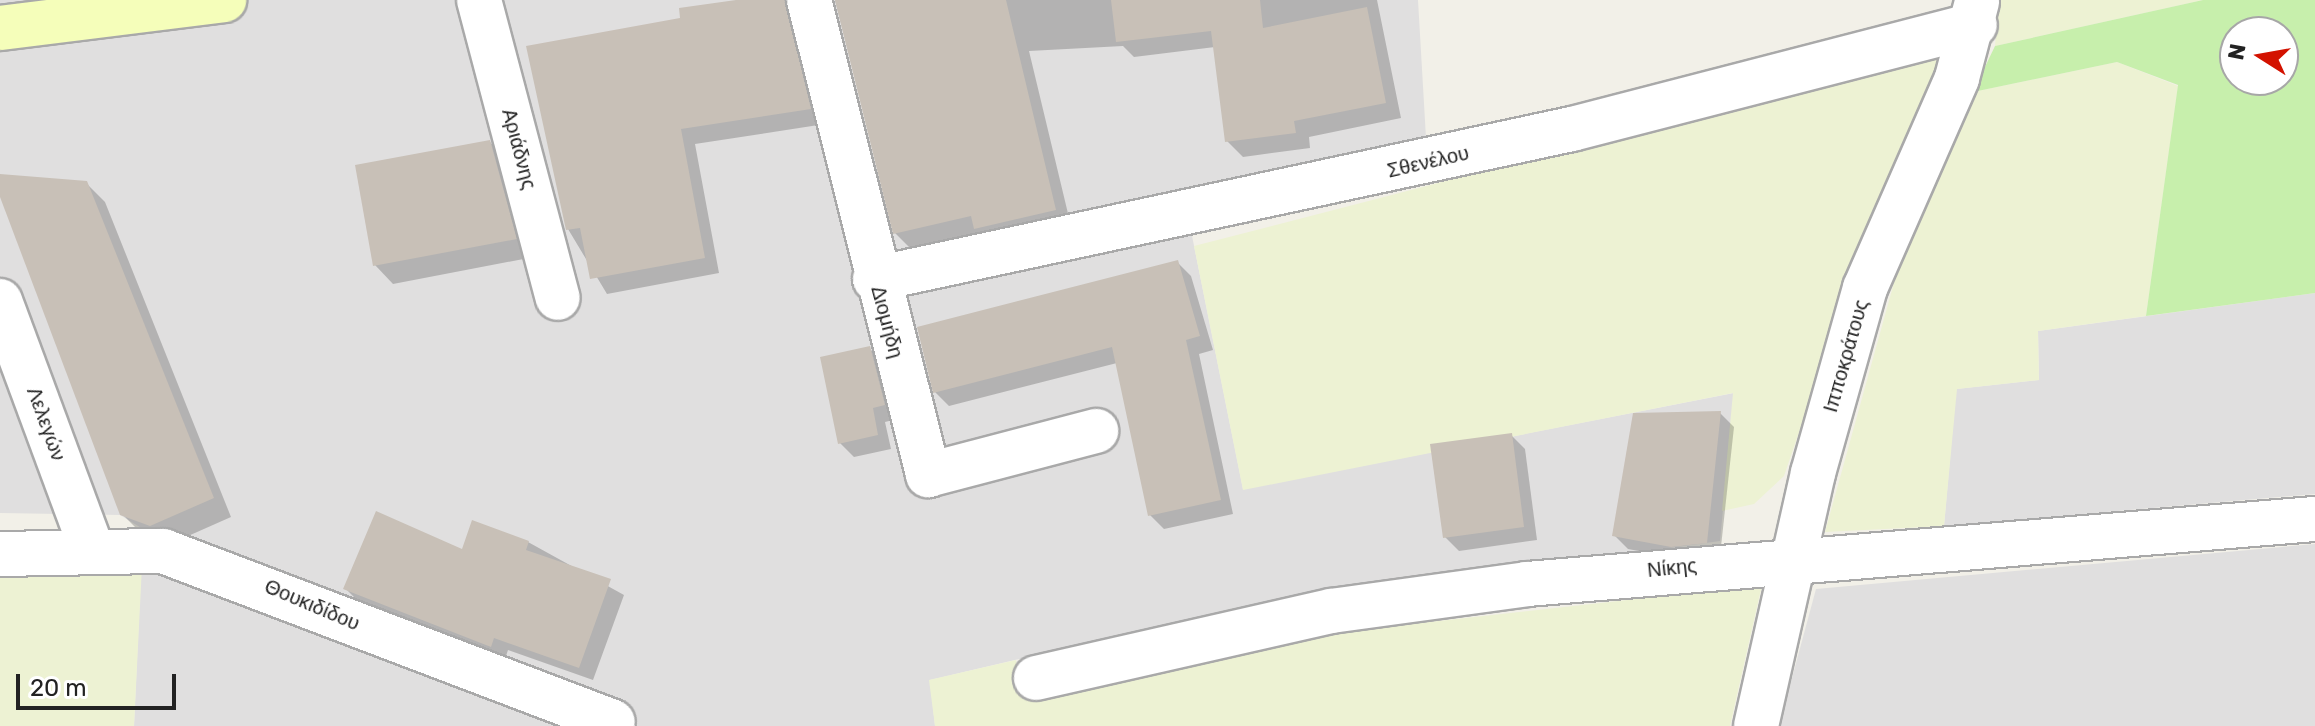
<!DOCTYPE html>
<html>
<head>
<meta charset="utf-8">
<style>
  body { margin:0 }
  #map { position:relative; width:2315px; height:726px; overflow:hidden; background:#f2f0e8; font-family:Rubik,sans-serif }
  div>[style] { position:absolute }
  .residential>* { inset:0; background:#e0dfdf }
  .farmland>* { inset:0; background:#edf2d3 }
  .grass>* { inset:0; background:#c7efac }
  .shadow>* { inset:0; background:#0003 }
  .building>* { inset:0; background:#c8c0b7 }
  .roads { filter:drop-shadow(2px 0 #a9a9a9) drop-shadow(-2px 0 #a9a9a9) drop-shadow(0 2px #a9a9a9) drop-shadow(0 -2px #a9a9a9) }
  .street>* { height:44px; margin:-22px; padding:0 22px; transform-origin:22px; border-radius:22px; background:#fff }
  .secondary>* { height:44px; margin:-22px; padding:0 22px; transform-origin:22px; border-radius:22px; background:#f5feba }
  span { translate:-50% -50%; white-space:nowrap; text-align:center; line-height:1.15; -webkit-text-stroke:6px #fff; paint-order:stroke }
  .street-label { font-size:20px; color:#222 }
  .north { position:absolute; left:2219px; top:16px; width:80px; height:80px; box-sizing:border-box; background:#fff; border:2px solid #a7a7a7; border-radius:50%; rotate:281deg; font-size:22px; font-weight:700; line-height:32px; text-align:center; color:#222 }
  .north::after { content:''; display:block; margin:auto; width:28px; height:36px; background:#d31200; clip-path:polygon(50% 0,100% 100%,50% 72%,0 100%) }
  .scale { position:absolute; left:16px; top:674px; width:160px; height:36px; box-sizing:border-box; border:4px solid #222; border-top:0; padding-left:10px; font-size:24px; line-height:28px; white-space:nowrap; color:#222; -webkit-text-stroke:6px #fff; paint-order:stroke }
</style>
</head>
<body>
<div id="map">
  <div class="residential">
    <i style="clip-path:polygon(0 0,1418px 0,1426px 138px,1184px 196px,1243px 489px,1734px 393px,1720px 541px,1239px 607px,930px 680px,935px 726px,134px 726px,143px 529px,120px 515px,0 513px)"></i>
    <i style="clip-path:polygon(2315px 293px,2315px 494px,1944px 526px,1956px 389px,2039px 380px,2038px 331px)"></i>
    <i style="clip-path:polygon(2315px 544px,2315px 726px,1779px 726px,1816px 589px)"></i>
  </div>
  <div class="farmland">
    <i style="clip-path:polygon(1999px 0,2203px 0,1995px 46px)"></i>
    <i style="clip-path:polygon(1946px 52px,1877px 205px,1784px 476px,1754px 504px,1722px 511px,1733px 393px,1243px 490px,1194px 246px)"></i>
    <i style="clip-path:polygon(2117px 62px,2178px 86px,2146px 316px,2038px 331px,2039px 380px,1957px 389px,1944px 526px,1825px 532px,1908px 232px,1973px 92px)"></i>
    <i style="clip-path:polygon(142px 565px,134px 726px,0 726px,0 574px)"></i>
    <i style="clip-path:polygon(1762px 585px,1730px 726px,935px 726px,929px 680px,1016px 660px,1023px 699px,1358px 630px)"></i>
  </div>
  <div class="grass">
    <i style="clip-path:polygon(evenodd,2203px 0,2315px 0,2315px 293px,2146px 316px,2178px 85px,2117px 62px,1973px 92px,1995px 46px,2203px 0,2235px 32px,2283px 32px,2283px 80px,2235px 80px,2235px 32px)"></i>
  </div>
  <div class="shadow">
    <i style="clip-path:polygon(750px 0,789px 0,825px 124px,695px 144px,719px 273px,607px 294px,568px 229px,682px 20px)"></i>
    <i style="clip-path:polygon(835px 0,1377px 0,1401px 118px,1309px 137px,1310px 148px,1243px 157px,1227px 141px,1215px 47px,1134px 57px,1123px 46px,1029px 51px,1071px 226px,992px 244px,980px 232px,911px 249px,895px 233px)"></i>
    <i style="clip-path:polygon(490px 142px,508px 161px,534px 257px,393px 284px,375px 265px)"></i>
    <i style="clip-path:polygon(0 176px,86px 183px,105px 202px,231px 517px,170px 544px,141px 533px,122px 514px)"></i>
    <i style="clip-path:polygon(1177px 262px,1191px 276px,1213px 350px,1199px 354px,1233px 514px,1164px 529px,1150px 515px,1117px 363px,949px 406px,935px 392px)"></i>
    <i style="clip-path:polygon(869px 348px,883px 362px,897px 419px,885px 422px,891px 449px,854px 457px,840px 443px)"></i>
    <i style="clip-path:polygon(1720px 413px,1734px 427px,1720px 556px,1686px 560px,1628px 549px,1614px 535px)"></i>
    <i style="clip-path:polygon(1511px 435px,1525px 449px,1537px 540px,1459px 551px,1445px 537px)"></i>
    <i style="clip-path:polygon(528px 542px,624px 595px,593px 680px,508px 650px,505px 659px,359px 602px,345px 588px,463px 551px)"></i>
  </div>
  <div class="building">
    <i style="clip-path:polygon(736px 0,785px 0,811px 109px,681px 129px,705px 258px,590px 279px,580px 228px,566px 230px,526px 46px,680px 18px,679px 8px)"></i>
    <i style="clip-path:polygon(835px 0,1006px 0,1056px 210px,974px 229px,971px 216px,893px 234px)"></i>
    <i style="clip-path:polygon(1111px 0,1260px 0,1263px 28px,1367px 7px,1386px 103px,1294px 121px,1296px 133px,1225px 142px,1211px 31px,1116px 42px)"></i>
    <i style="clip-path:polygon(490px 140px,517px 239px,373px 266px,355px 165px)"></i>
    <i style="clip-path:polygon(0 174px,87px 181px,214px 498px,150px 526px,120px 515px,0 197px)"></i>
    <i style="clip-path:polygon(1178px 260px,1200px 336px,1186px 340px,1221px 500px,1148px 516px,1112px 347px,933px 393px,917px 327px)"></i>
    <i style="clip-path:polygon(870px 346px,885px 405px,873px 408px,878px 435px,838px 444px,820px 357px)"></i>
    <i style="clip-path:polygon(1721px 411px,1707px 543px,1671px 547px,1612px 536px,1633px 413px)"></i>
    <i style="clip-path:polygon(1512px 433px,1524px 527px,1443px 538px,1430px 444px)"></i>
    <i style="clip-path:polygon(376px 511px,462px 549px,472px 520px,529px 541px,526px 550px,611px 579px,579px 668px,494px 638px,491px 647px,343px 589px)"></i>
  </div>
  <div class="roads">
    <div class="street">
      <i style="left:479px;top:0;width:308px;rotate:75.2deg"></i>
      <i style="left:809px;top:0;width:490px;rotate:75.9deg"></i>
      <i style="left:928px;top:475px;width:174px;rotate:-14.7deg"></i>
      <i style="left:875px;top:279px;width:713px;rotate:-12.15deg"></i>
      <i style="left:1572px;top:129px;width:416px;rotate:-14.5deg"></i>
      <i style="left:0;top:301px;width:262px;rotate:69.7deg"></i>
      <i style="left:0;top:554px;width:163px;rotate:-1.1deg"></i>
      <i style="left:163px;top:551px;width:481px;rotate:20.8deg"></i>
      <i style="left:1036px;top:678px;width:303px;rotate:-12.8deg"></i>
      <i style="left:1331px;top:611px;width:198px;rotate:-7.8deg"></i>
      <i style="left:1527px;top:584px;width:791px;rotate:-4.72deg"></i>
      <i style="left:1756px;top:726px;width:259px;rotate:-77.3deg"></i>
      <i style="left:1813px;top:473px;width:192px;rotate:-74.3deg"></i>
      <i style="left:1865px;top:288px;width:229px;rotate:-66.3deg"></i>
      <i style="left:1957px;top:78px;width:79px;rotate:-75.3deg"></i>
    </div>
    <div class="secondary">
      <i style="left:0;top:28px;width:226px;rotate:-7.1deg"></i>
    </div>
  </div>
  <div class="street-label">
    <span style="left:519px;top:149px;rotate:75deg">Αριάδνης</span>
    <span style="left:1428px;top:162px;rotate:-13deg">Σθενέλου</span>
    <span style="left:887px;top:322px;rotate:75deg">Διομήδη</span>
    <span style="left:1846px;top:356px;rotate:-74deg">Ιπποκράτους</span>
    <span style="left:46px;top:424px;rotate:70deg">Λελεγών</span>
    <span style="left:1672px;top:568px;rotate:-6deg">Νίκης</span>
    <span style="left:312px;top:605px;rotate:23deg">Θουκιδίδου</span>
  </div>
  <div class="north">N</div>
  <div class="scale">20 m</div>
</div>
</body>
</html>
